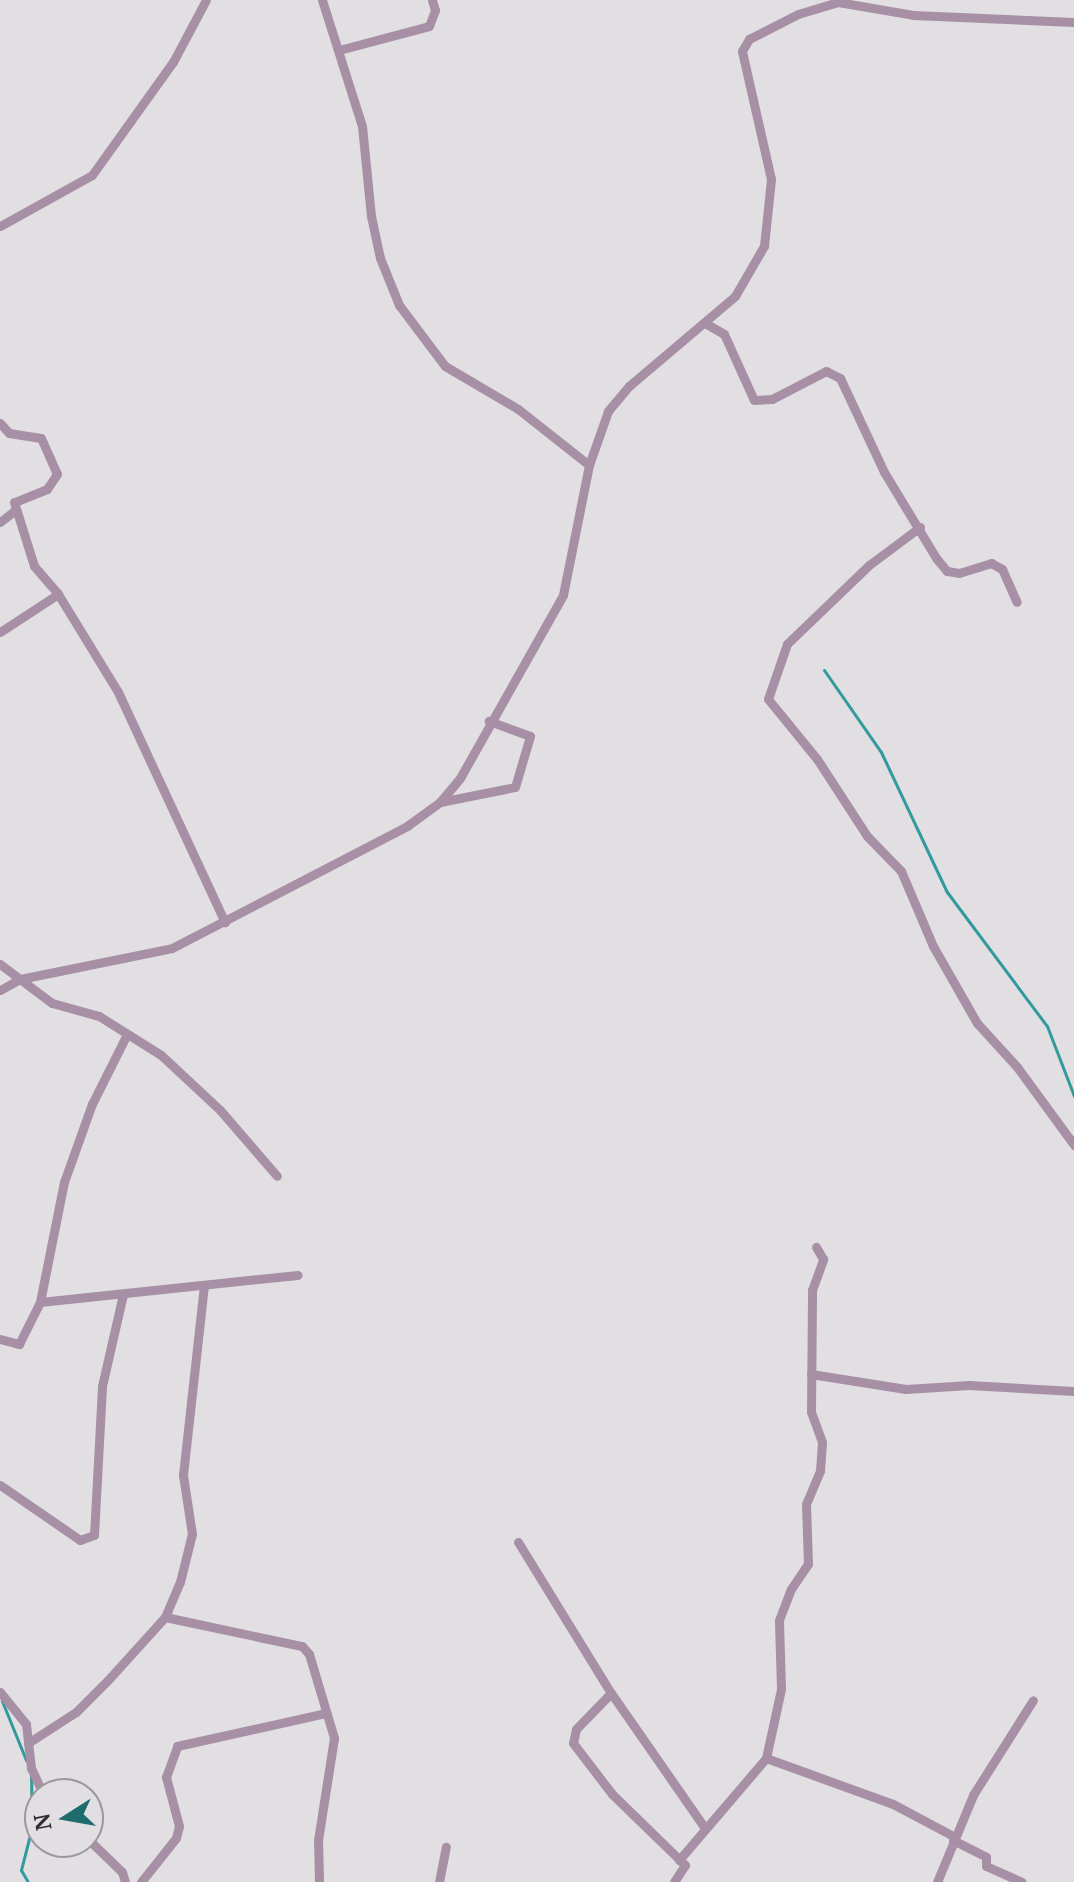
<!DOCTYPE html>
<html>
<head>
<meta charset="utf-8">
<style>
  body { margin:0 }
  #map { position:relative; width:1074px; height:1882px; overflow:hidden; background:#e2dfe2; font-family:"PT Serif",serif }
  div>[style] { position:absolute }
  .stream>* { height:3px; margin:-1.5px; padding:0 1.5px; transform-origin:1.5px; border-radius:1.5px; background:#319a9d }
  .minor>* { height:9px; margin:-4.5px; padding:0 4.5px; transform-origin:4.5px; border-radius:4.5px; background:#a790a6 }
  span { translate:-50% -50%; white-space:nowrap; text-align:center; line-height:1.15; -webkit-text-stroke:7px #e2dfe2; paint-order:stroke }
  .north { position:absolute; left:24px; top:1778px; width:80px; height:80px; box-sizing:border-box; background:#e2dfe2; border:2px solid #9a989a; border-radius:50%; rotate:259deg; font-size:22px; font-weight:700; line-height:32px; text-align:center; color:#2f2e2f }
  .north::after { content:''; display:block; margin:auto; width:28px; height:36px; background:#1f6c6e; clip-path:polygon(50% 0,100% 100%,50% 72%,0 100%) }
</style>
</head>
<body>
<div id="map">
  <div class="stream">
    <i style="left:824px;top:670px;width:100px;rotate:55.2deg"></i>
    <i style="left:881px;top:752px;width:155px;rotate:64.8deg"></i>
    <i style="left:947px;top:892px;width:167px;rotate:53.3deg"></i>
    <i style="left:1047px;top:1026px;width:75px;rotate:68.9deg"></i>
    <i style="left:2px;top:1701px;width:64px;rotate:67.9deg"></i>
    <i style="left:28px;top:1882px;width:14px;rotate:-120deg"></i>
    <i style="left:21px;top:1870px;width:44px;rotate:-75.7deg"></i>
    <i style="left:32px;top:1827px;width:52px;rotate:-91.1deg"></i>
  </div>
  <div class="minor">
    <i style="left:322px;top:0;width:132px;rotate:72.4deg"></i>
    <i style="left:362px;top:126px;width:90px;rotate:84.3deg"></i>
    <i style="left:371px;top:216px;width:43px;rotate:77.9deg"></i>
    <i style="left:380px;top:258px;width:51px;rotate:68deg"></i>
    <i style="left:399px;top:305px;width:76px;rotate:53deg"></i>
    <i style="left:445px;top:366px;width:85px;rotate:30.5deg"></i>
    <i style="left:518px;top:409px;width:90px;rotate:38.3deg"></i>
    <i style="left:339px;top:50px;width:93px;rotate:-14.9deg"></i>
    <i style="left:429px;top:26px;width:17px;rotate:-69deg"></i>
    <i style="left:435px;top:10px;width:10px;rotate:-107deg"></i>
    <i style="left:0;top:226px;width:105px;rotate:-29deg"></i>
    <i style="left:92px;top:175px;width:139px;rotate:-54.4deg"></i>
    <i style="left:173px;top:62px;width:70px;rotate:-62deg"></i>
    <i style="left:705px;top:323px;width:22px;rotate:30deg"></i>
    <i style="left:724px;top:334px;width:72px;rotate:65.6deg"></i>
    <i style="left:754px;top:400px;width:18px;rotate:-3deg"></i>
    <i style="left:772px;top:399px;width:61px;rotate:-27.4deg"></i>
    <i style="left:826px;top:371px;width:16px;rotate:27deg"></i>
    <i style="left:840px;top:378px;width:104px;rotate:64.9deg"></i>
    <i style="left:884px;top:472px;width:100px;rotate:58.8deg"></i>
    <i style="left:936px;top:558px;width:17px;rotate:50deg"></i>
    <i style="left:947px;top:571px;width:12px;rotate:9deg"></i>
    <i style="left:959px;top:573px;width:34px;rotate:-17deg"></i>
    <i style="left:991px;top:563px;width:13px;rotate:29deg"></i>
    <i style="left:1002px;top:569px;width:36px;rotate:66deg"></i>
    <i style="left:0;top:423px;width:13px;rotate:48deg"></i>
    <i style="left:9px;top:433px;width:32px;rotate:9deg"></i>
    <i style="left:41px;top:438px;width:39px;rotate:66deg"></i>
    <i style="left:57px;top:474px;width:18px;rotate:124deg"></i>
    <i style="left:47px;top:489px;width:35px;rotate:158deg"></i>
    <i style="left:14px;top:502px;width:67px;rotate:72.6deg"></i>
    <i style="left:34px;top:566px;width:37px;rotate:49deg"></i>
    <i style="left:58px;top:594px;width:115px;rotate:58.5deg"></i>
    <i style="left:118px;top:692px;width:254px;rotate:65.1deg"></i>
    <i style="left:0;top:522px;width:18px;rotate:-38deg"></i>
    <i style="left:920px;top:527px;width:64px;rotate:143.3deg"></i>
    <i style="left:869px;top:565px;width:114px;rotate:136.1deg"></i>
    <i style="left:787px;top:644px;width:58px;rotate:109.1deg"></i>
    <i style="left:768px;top:699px;width:77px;rotate:50.8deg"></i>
    <i style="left:817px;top:759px;width:92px;rotate:57deg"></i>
    <i style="left:867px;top:836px;width:49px;rotate:45.8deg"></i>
    <i style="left:901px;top:871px;width:82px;rotate:66.9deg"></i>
    <i style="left:933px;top:946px;width:89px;rotate:60.3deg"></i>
    <i style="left:977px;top:1023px;width:59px;rotate:47.7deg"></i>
    <i style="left:1017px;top:1067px;width:97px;rotate:53.8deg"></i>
    <i style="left:0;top:632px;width:69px;rotate:-33.2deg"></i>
    <i style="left:440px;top:802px;width:76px;rotate:-11.3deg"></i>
    <i style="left:515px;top:787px;width:53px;rotate:-73.6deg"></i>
    <i style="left:530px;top:736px;width:44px;rotate:-159.9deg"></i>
    <i style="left:0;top:964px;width:65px;rotate:36.9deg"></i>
    <i style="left:52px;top:1003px;width:49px;rotate:15.5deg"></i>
    <i style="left:99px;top:1016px;width:73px;rotate:32.2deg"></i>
    <i style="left:161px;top:1055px;width:81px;rotate:43deg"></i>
    <i style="left:220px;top:1110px;width:87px;rotate:49.2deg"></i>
    <i style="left:0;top:990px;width:23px;rotate:-29deg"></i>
    <i style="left:20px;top:979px;width:155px;rotate:-11.5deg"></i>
    <i style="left:172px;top:948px;width:265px;rotate:-27.4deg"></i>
    <i style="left:407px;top:826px;width:41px;rotate:-36deg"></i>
    <i style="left:440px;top:802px;width:31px;rotate:-50deg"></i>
    <i style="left:460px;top:778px;width:210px;rotate:-60.6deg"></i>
    <i style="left:563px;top:595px;width:133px;rotate:-78.7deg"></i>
    <i style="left:589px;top:465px;width:57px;rotate:-70.6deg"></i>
    <i style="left:608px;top:411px;width:33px;rotate:-50deg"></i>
    <i style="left:629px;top:386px;width:139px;rotate:-40.3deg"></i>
    <i style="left:735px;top:296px;width:58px;rotate:-59.9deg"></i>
    <i style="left:764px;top:246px;width:67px;rotate:-84deg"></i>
    <i style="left:771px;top:179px;width:131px;rotate:-102.8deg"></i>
    <i style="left:742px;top:51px;width:14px;rotate:-60deg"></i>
    <i style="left:749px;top:39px;width:55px;rotate:-27deg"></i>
    <i style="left:798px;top:14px;width:42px;rotate:-16.7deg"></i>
    <i style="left:838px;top:2px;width:76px;rotate:9.8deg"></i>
    <i style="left:913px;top:15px;width:161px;rotate:2.5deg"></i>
    <i style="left:40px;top:1302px;width:259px;rotate:-6deg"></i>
    <i style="left:0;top:1339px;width:20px;rotate:15deg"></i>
    <i style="left:19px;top:1344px;width:47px;rotate:-63.4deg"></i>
    <i style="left:40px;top:1302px;width:122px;rotate:-78.7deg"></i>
    <i style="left:64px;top:1182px;width:83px;rotate:-70.3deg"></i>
    <i style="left:92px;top:1104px;width:78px;rotate:-63.4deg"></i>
    <i style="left:811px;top:1374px;width:96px;rotate:9deg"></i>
    <i style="left:906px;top:1389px;width:63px;rotate:-3.6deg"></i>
    <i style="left:969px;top:1385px;width:105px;rotate:3.3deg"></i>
    <i style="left:0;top:1485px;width:97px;rotate:34.5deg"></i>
    <i style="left:80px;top:1540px;width:15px;rotate:-20deg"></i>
    <i style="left:94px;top:1535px;width:149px;rotate:-86.9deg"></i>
    <i style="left:102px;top:1386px;width:94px;rotate:-77.1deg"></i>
    <i style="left:518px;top:1542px;width:177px;rotate:58.4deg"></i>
    <i style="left:611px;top:1693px;width:163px;rotate:55.2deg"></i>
    <i style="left:165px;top:1617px;width:140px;rotate:12deg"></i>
    <i style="left:302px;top:1646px;width:11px;rotate:49deg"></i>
    <i style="left:309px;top:1654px;width:88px;rotate:73.4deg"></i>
    <i style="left:334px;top:1738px;width:103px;rotate:98.9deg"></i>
    <i style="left:318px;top:1840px;width:42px;rotate:88.6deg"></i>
    <i style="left:0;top:1692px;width:41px;rotate:50.9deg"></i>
    <i style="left:26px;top:1724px;width:44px;rotate:83.5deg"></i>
    <i style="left:31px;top:1768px;width:29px;rotate:65deg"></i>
    <i style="left:611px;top:1693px;width:50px;rotate:134.2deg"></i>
    <i style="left:576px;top:1729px;width:14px;rotate:102deg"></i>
    <i style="left:573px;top:1743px;width:64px;rotate:52.6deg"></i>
    <i style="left:612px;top:1794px;width:102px;rotate:44.2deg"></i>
    <i style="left:685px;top:1865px;width:20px;rotate:123deg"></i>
    <i style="left:28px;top:1743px;width:57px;rotate:-32.9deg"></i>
    <i style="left:76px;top:1712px;width:45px;rotate:-45deg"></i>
    <i style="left:108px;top:1680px;width:85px;rotate:-47.9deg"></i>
    <i style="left:165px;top:1617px;width:38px;rotate:-67deg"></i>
    <i style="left:180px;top:1582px;width:49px;rotate:-76deg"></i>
    <i style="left:192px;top:1534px;width:60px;rotate:-98.7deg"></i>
    <i style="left:183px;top:1475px;width:191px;rotate:-83.7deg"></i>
    <i style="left:766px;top:1758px;width:135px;rotate:19.9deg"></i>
    <i style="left:893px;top:1804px;width:70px;rotate:28deg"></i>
    <i style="left:88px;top:1839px;width:47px;rotate:44.1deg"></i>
    <i style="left:122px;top:1872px;width:10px;rotate:73deg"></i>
    <i style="left:953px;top:1840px;width:37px;rotate:27deg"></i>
    <i style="left:986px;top:1857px;width:9px;rotate:90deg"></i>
    <i style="left:986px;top:1866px;width:39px;rotate:24deg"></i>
    <i style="left:679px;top:1860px;width:134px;rotate:-49.5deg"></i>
    <i style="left:766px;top:1758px;width:71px;rotate:-77.7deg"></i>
    <i style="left:781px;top:1689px;width:69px;rotate:-91.7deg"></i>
    <i style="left:779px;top:1620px;width:33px;rotate:-69deg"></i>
    <i style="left:791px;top:1589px;width:30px;rotate:-56deg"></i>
    <i style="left:808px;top:1564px;width:60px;rotate:-91.9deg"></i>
    <i style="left:806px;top:1504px;width:36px;rotate:-67deg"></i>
    <i style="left:820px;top:1471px;width:29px;rotate:-86deg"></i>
    <i style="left:822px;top:1442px;width:32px;rotate:-110deg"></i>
    <i style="left:811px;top:1412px;width:122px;rotate:-89.5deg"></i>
    <i style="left:812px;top:1290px;width:33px;rotate:-70deg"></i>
    <i style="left:823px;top:1259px;width:14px;rotate:-120deg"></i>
    <i style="left:141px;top:1882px;width:56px;rotate:-51.5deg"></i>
    <i style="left:176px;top:1838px;width:12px;rotate:-76deg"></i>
    <i style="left:179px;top:1826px;width:51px;rotate:-104.9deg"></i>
    <i style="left:166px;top:1777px;width:33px;rotate:-70deg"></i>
    <i style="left:177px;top:1746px;width:153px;rotate:-12.5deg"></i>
    <i style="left:439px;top:1882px;width:36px;rotate:-79deg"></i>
    <i style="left:937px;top:1882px;width:94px;rotate:-67.5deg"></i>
    <i style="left:973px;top:1795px;width:112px;rotate:-57.7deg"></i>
  </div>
  <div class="north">N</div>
</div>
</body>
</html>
